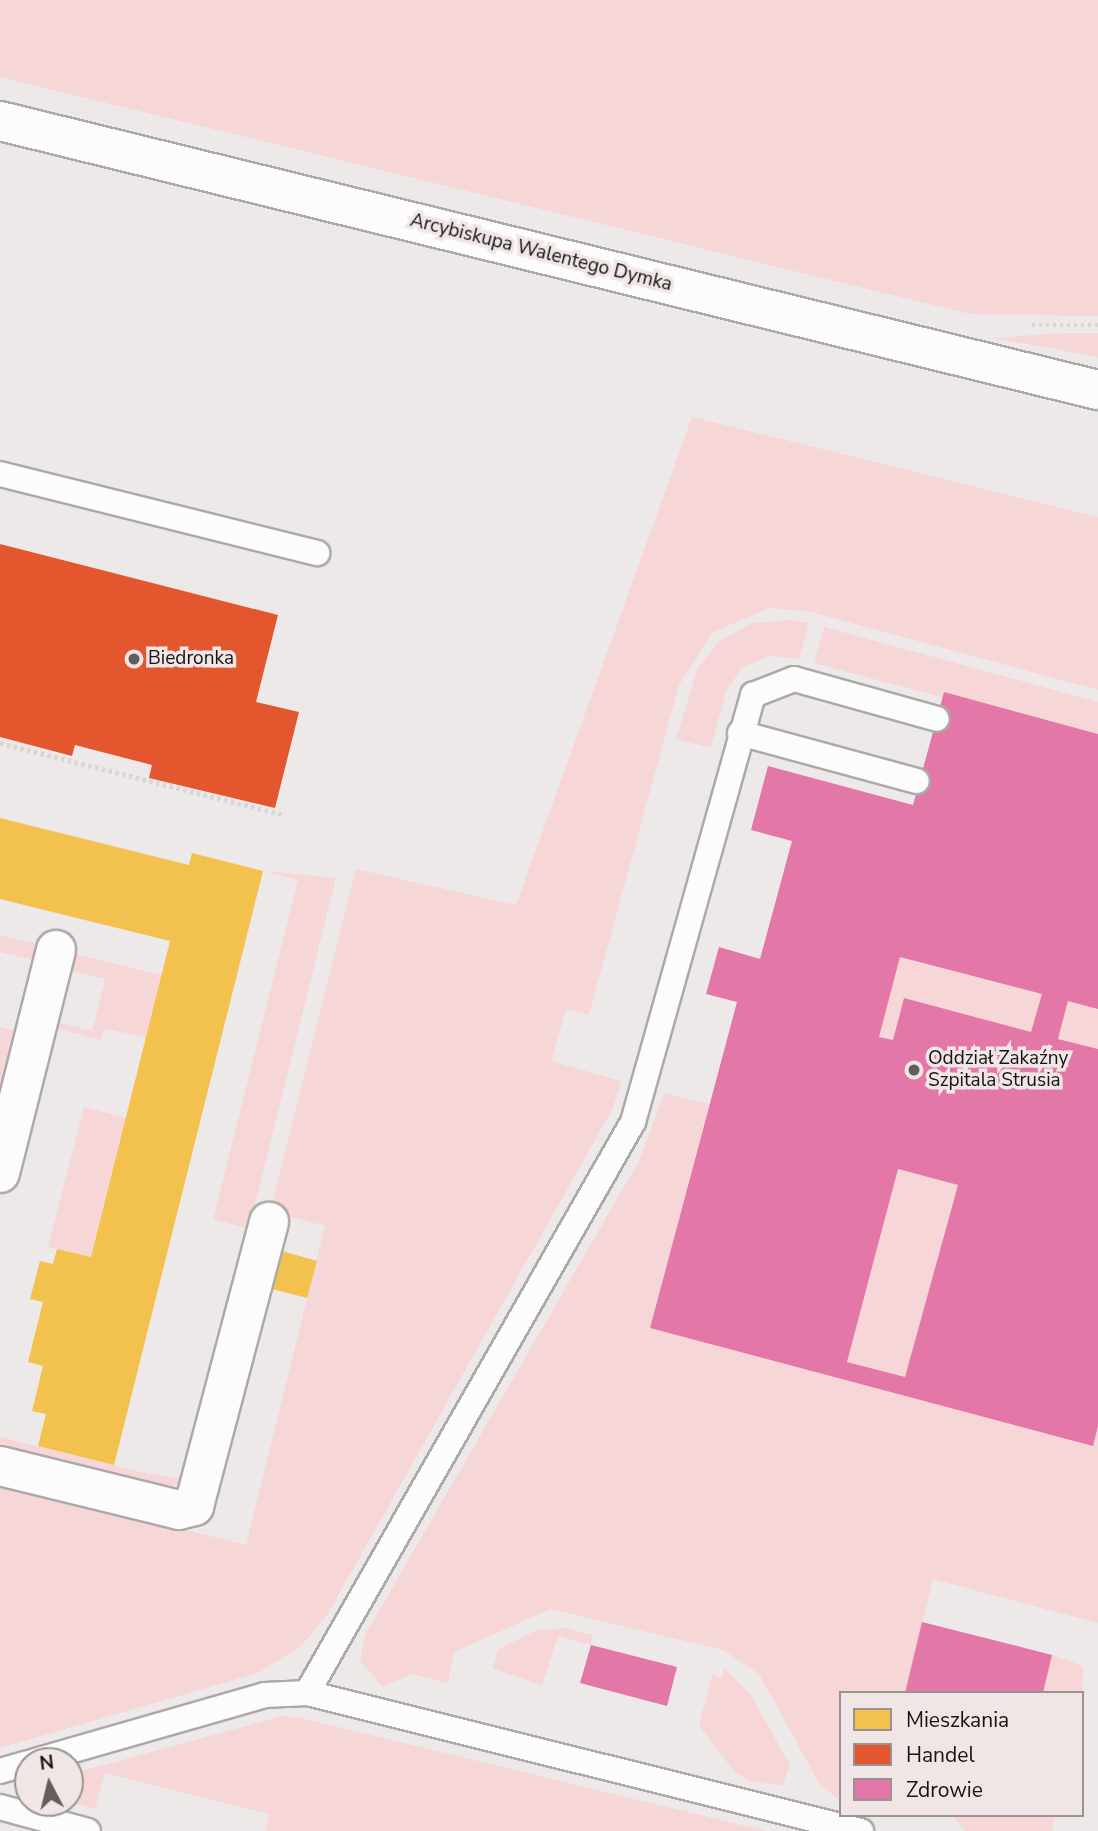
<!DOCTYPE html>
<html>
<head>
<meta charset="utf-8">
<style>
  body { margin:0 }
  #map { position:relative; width:1098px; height:1831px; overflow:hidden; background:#eee9e9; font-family:"Nunito Sans",sans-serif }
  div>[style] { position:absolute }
  .green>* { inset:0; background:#f6d6d7 }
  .homes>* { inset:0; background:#f2c14e }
  .shops>* { inset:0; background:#e4572e }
  .health>* { inset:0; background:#e377a8 }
  .path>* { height:4.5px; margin-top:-2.25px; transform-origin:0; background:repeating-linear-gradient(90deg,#d8d6d6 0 3.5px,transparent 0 7px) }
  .roads { filter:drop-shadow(2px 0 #ada9a9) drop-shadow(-2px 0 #ada9a9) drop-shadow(0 2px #ada9a9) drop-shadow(0 -2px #ada9a9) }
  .lane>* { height:24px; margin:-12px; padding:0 12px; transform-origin:12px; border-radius:12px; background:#fcfcfc }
  .street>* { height:38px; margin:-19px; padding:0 19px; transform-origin:19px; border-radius:19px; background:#fcfcfc }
  .secondary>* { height:38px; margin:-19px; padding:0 19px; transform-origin:19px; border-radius:19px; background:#fcfcfc }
  .dots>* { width:19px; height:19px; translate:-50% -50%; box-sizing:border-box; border:4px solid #f1e6e6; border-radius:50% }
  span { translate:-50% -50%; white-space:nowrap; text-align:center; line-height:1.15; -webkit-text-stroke:7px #f1e6e6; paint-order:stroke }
  .street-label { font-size:19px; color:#171313 }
  .poi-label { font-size:19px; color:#171313 }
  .left { translate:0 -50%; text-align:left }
  .legend { position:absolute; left:839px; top:1691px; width:245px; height:126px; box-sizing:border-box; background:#f1e6e6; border:2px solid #9a9292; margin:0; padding:9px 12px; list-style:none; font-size:21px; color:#171313 }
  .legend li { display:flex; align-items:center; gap:14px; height:35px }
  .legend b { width:35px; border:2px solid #9a9292 }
  .north { position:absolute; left:14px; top:1747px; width:70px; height:70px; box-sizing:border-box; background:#f1e6e6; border:2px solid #9a9292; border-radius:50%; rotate:353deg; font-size:19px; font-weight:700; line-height:28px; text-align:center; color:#171313 }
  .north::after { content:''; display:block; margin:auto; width:24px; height:32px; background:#625e5e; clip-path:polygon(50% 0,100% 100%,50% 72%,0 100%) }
</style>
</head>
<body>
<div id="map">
  <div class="green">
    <i style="clip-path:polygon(0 0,1098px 0,1098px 316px,970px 314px,0 77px)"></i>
    <i style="clip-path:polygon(1098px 333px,1098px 357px,994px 338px,1061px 333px)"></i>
    <i style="clip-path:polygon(692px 417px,1098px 517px,1098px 690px,811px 612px,770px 608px,713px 632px,679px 685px,589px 1015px,566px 1009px,551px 1061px,621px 1081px,612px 1110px,327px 1615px,301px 1646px,258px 1673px,0 1748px,0 1484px,246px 1545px,325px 1226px,270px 1211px,356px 869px,516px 905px)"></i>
    <i style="clip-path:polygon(790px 620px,809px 623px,799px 659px,768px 656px,742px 668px,726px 691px,711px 748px,676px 739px,697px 670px,719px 641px,752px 623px)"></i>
    <i style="clip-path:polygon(824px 627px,1098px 702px,1098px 739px,814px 663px)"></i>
    <i style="clip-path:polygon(263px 871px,336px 878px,249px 1229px,213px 1219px,298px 880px)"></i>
    <i style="clip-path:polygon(0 935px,38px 944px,34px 960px,0 952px)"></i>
    <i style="clip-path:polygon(74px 954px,162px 975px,146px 1038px,104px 1028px,101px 1040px,55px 1028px,56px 1022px,92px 1031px,105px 979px,70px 970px)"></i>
    <i style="clip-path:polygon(900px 957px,1042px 994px,1031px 1032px,904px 999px,893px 1040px,879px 1037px)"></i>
    <i style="clip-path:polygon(1068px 1001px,1098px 1009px,1098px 1049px,1058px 1039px)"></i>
    <i style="clip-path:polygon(0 1027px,16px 1031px,0 1095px)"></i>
    <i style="clip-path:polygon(664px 1093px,709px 1104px,650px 1328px,1092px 1445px,1098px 1426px,1098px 1623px,933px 1579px,905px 1693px,841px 1693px,841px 1802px,819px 1783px,759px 1674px,723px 1650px,550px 1609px,454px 1652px,448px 1683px,412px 1674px,383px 1687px,360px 1661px,365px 1635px,640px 1159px)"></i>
    <i style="clip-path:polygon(84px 1107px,126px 1118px,91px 1257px,48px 1247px)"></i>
    <i style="clip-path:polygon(898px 1169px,958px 1185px,905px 1377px,847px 1362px)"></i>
    <i style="clip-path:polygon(0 1437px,149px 1474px,185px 1479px,171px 1488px,0 1446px)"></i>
    <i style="clip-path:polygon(566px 1628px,593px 1635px,591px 1645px,558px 1636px,542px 1685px,493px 1669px,498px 1649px,537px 1630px)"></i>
    <i style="clip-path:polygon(1052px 1655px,1083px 1666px,1082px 1704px,1082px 1693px,1043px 1693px)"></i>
    <i style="clip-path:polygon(724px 1668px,751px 1695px,790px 1765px,782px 1786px,749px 1781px,734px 1771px,699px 1725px,712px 1675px,722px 1678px)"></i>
    <i style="clip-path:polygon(282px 1716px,301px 1718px,766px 1831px,265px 1831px,269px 1814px,105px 1773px,95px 1809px,70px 1802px,71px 1774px)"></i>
    <i style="clip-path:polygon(953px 1815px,1055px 1815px,1052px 1831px,965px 1831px)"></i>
  </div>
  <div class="homes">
    <i style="clip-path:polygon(0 818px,189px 865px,192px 853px,263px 871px,114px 1465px,38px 1446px,46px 1414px,32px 1411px,43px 1366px,28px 1362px,43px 1302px,30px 1299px,40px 1261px,53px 1264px,57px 1249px,91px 1257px,170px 941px,0 899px)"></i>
    <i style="clip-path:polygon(282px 1251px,317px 1261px,307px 1298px,272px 1289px)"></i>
  </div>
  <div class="shops">
    <i style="clip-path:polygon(0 544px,278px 615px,256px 702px,299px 712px,275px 808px,149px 778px,152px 765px,75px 745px,72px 756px,0 737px)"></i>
  </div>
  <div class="health">
    <i style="clip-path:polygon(evenodd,944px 692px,1098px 734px,1098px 1009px,1068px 1001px,1058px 1039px,1098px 1049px,1098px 1426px,1093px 1446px,650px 1328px,737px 1002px,706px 994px,719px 947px,760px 959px,792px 841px,751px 830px,768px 766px,913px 805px,944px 692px,900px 957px,1042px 994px,1031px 1032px,904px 998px,893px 1040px,879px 1037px,900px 957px,944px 692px,898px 1169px,958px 1185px,905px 1377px,847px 1362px,898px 1169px)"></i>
    <i style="clip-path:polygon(922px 1622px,1052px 1655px,1043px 1693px,905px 1693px)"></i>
    <i style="clip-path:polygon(591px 1645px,677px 1667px,667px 1706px,580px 1683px)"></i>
  </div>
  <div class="path">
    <i style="left:1032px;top:325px;width:66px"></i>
    <i style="left:0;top:743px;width:293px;rotate:14.2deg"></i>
  </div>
  <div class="roads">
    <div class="lane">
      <i style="left:0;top:474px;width:327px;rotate:14deg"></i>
      <i style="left:740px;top:733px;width:183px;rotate:15.2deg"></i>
      <i style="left:307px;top:1693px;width:658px;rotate:-60.28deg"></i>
      <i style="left:633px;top:1122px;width:444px;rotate:-74.3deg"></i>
      <i style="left:753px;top:695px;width:44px;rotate:-21.3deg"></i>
      <i style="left:794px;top:679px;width:148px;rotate:15.6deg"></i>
      <i style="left:35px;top:1761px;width:239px;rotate:-16deg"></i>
      <i style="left:265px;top:1695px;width:42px;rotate:-2.7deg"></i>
      <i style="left:307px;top:1693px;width:571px;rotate:13.99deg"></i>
      <i style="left:0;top:1771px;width:29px;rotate:-16deg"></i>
      <i style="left:0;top:1807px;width:91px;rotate:15.3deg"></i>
    </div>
    <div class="street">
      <i style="left:0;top:1173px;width:230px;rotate:-75.9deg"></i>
      <i style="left:0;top:1466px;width:184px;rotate:13.8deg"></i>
      <i style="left:179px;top:1510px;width:16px;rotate:-15deg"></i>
      <i style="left:194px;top:1506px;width:294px;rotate:-75.2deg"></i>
    </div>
    <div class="secondary">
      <i style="left:0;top:121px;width:1130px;rotate:13.77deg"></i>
    </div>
  </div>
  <div class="dots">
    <i style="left:134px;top:659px;background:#625e5e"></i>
    <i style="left:914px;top:1070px;background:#625e5e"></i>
  </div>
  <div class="street-label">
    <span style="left:541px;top:253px;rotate:14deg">Arcybiskupa Walentego Dymka</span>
  </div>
  <div class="poi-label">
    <span class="left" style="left:148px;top:659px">Biedronka</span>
    <span class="left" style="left:928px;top:1070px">Oddział Zakaźny<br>Szpitala Strusia</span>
  </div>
  <ul class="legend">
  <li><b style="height:19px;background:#f2c14e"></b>Mieszkania</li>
  <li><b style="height:19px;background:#e4572e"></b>Handel</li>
  <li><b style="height:19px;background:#e377a8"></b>Zdrowie</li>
  </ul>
  <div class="north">N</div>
</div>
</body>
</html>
